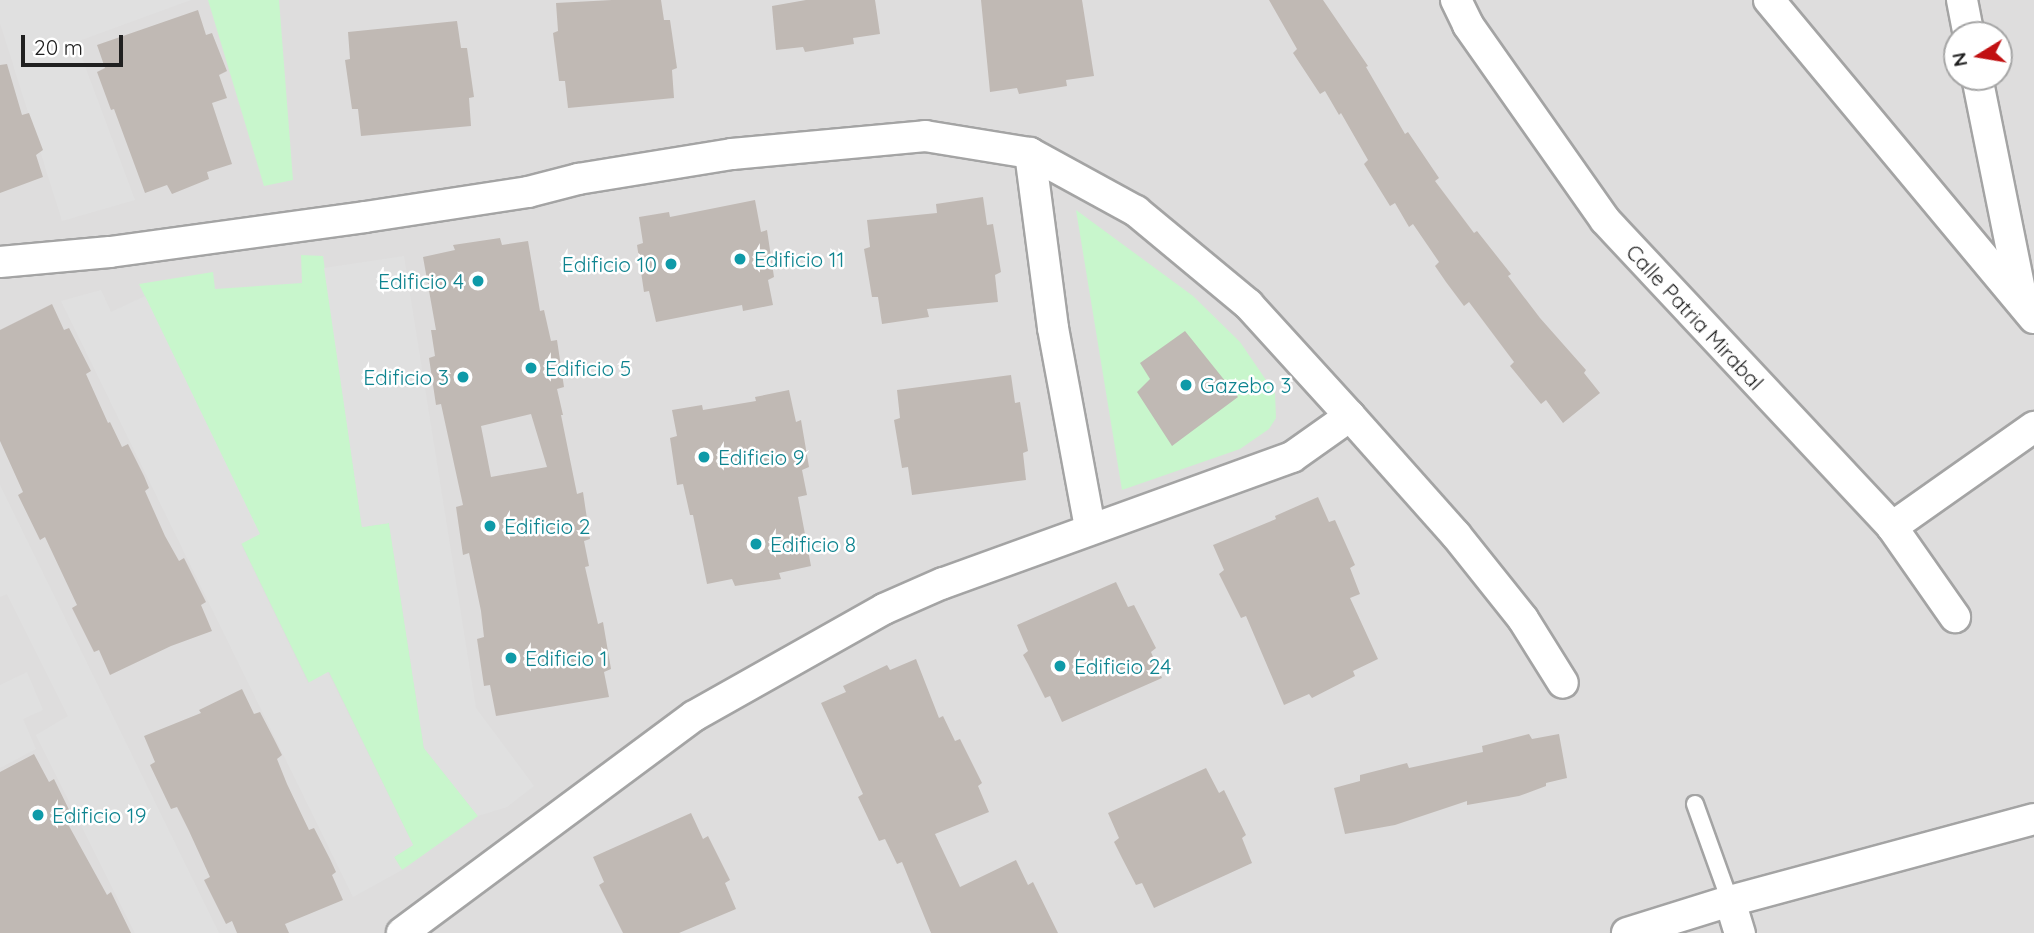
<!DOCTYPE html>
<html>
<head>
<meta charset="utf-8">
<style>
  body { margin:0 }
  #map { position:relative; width:2034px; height:933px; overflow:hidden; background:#f0ede7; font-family:Quicksand,sans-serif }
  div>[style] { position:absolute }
  .residential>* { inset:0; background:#dedddd }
  .park>* { inset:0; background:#c8f6cc }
  .parking>* { inset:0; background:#e0e0e0 }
  .building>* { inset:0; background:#c0b9b4 }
  .roads { filter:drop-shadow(2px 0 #a4a4a4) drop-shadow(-2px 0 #a4a4a4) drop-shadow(0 2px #a4a4a4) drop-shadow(0 -2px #a4a4a4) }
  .service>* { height:16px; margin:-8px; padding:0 8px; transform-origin:8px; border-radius:8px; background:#fff }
  .minor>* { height:30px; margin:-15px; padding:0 15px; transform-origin:15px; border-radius:15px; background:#fff }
  .dots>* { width:19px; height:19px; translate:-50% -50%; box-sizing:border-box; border:4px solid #fff; border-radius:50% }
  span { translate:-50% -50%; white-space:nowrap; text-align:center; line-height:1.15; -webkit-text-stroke:5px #fff; paint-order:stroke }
  .culture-label { font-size:21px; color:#0d838f }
  .left { translate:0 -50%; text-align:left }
  .right { translate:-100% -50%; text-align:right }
  .street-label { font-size:21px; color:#202020 }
  .north { position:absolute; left:1943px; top:21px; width:70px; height:70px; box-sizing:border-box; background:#fff; border:2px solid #a6a6a6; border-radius:50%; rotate:259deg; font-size:19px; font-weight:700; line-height:28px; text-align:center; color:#202020 }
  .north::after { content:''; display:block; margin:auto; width:24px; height:32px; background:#c11011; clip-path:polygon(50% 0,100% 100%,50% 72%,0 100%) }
  .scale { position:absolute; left:21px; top:35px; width:102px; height:32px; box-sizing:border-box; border:4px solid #202020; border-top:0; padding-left:9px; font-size:21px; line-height:24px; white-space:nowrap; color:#202020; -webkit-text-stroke:5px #fff; paint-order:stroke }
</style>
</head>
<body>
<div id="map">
  <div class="residential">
    <i style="clip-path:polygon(evenodd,0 0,2034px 0,2034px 933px,0 933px,0 0,1957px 35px,1999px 35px,1999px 77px,1957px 77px,1957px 35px)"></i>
  </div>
  <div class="park">
    <i style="clip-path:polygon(208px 0,279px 0,293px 180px,264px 186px)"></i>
    <i style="clip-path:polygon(1076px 210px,1193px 296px,1240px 342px,1275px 393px,1276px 418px,1269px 429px,1240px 449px,1122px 490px)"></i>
    <i style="clip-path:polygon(301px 255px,323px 256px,362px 527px,389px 523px,424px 748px,478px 816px,402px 870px,394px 857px,413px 845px,329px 672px,309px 683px,241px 543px,259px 533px,139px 284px,213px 272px,215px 289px,302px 283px)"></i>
  </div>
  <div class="parking">
    <i style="clip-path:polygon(0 0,191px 0,76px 42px,135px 200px,62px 221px,0 23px)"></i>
    <i style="clip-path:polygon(404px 256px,476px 708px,534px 786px,507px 807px,478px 816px,424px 748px,389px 523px,362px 527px,324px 268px)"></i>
    <i style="clip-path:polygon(101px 290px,111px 312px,145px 296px,260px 534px,241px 544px,308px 683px,328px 672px,413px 845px,394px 857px,402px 870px,353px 897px,61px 301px)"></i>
    <i style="clip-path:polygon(0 485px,219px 933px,135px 933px,36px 735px,68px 716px,7px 594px,0 597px)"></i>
    <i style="clip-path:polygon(27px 672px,43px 710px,23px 719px,36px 749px,0 768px,0 685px)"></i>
  </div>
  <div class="building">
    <i style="clip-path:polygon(612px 0,661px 0,664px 20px,670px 20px,677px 68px,672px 70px,674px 98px,568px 108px,565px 81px,559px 81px,553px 33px,558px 31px,556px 3px)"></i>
    <i style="clip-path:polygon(806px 0,875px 0,880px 34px,853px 38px,854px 44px,805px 52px,803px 47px,776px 50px,772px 6px)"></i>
    <i style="clip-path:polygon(981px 0,1082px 0,1094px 76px,1066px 80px,1067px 86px,1019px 94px,1017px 88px,990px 92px)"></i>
    <i style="clip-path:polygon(1269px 0,1323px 0,1368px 66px,1366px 67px,1405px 134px,1408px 132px,1439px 178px,1435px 181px,1474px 233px,1477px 231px,1511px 274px,1508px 276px,1540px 318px,1586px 370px,1584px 373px,1600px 393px,1563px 423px,1546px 400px,1541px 404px,1510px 366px,1514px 362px,1469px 302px,1464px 306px,1446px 282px,1435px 266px,1439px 262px,1413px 224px,1409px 227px,1395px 203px,1390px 206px,1364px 164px,1368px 160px,1341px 113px,1339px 115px,1325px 91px,1320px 94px,1293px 53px,1297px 49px)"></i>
    <i style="clip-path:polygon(198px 10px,206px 35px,212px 33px,227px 71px,219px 75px,227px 98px,212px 103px,232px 164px,207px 172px,209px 179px,172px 194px,167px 185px,145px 193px,114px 109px,111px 110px,97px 72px,105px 68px,97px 45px)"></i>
    <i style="clip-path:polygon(457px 21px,461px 48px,467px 48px,474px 97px,469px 98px,471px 126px,361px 136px,358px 109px,352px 109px,345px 60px,350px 59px,348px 32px)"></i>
    <i style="clip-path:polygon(7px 64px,22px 115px,29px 113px,43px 150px,36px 155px,43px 177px,0 193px,0 65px)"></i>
    <i style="clip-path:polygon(983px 197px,987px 225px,993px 224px,1001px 272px,995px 275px,998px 302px,927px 309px,929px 317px,882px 324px,878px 297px,872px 297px,864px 249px,870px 247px,867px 220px,937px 213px,936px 204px)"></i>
    <i style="clip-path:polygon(755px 200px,761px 232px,767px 230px,774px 277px,768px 280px,773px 305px,743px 311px,742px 305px,656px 322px,649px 291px,644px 292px,637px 245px,643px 243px,639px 217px,669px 212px,670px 217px)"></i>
    <i style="clip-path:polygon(evenodd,500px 238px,502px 245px,528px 241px,540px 311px,544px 310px,551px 341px,557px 340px,564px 387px,557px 389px,563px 415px,561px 415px,577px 494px,583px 492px,590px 539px,584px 541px,589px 566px,585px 567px,598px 624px,603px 622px,611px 669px,604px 672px,609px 697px,496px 716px,490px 685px,484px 686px,477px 639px,484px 637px,481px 611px,469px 553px,463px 555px,456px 507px,463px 505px,441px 404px,436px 405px,429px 358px,435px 356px,431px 330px,436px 330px,423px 257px,455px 250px,453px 245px,500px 238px,531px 414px,547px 467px,491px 477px,481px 426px,531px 414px)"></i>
    <i style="clip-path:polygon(52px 304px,64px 330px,69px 328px,91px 371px,86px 374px,108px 423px,110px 422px,122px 447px,128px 444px,144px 476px,149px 488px,145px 491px,165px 536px,179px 561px,184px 558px,206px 602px,201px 605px,212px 631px,171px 646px,110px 675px,99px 650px,94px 652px,72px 608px,77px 605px,45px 537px,40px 540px,18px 495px,23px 492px,0 441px,0 330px)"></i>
    <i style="clip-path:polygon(1185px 331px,1238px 397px,1172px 446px,1137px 392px,1150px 379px,1140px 363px)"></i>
    <i style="clip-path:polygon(1011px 375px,1015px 403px,1020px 402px,1028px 451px,1023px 453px,1026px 480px,912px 495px,908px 467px,902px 468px,894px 420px,900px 418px,897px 390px)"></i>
    <i style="clip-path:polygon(789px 390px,796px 422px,801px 420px,809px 467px,802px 470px,807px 495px,798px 497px,811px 566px,779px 573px,781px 579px,735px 586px,732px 579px,707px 584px,693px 515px,690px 515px,683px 484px,677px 485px,670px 438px,677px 436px,672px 410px,702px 405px,703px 410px,756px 401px,755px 397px)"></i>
    <i style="clip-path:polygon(1318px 497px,1329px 522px,1335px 520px,1355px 565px,1350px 568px,1360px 594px,1350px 598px,1378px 659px,1353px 671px,1355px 676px,1312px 698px,1309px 694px,1284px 705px,1246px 616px,1241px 618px,1219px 574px,1224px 570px,1213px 545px,1276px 519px,1275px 516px)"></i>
    <i style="clip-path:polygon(1116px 582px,1128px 607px,1134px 605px,1156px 648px,1151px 652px,1162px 678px,1062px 722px,1050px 696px,1045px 698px,1028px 664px,1023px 655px,1028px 651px,1017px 625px)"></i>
    <i style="clip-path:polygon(916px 659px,939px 718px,943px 716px,955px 741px,960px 739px,982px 783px,978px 786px,989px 812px,935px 834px,960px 887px,1016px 860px,1028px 885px,1033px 882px,1058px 933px,931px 933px,902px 862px,897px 864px,885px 839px,879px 841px,858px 797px,863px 794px,821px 703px,846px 692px,843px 686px,887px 665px,890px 670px)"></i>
    <i style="clip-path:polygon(242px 689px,254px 714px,260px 712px,274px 739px,282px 755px,277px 759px,287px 784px,309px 830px,314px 828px,330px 859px,336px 872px,332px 875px,343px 900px,285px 924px,289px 933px,237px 933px,232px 921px,226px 924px,204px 880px,210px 877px,189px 831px,177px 807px,171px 809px,150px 765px,155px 762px,144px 736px,201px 713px,199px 710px)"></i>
    <i style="clip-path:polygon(1529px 734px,1532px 739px,1559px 734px,1567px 778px,1546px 783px,1546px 786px,1519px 796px,1467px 805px,1467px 801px,1395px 825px,1345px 834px,1334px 788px,1360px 781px,1360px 775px,1407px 763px,1409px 768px,1483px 752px,1482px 746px)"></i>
    <i style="clip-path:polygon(34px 754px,49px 782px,54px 779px,75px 822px,69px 826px,107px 895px,111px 892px,131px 933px,0 933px,0 772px)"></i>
    <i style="clip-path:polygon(1206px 768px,1219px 793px,1224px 790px,1246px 835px,1242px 838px,1252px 863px,1154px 908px,1142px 883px,1136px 885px,1122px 858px,1114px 842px,1119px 838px,1108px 813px)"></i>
    <i style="clip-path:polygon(691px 813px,703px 839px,708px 836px,730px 880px,725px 883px,736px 909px,679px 933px,623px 933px,599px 885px,604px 882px,593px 857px)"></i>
  </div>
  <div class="roads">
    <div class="service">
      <i style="left:1695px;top:804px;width:103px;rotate:70.2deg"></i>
    </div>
    <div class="minor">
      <i style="left:1456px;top:0;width:28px;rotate:64deg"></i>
      <i style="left:1468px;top:25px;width:238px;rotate:54.9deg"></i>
      <i style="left:1605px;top:220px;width:420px;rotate:46.9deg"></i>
      <i style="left:1892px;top:527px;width:110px;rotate:55deg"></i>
      <i style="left:1769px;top:0;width:414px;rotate:50.2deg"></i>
      <i style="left:1962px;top:0;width:36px;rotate:79deg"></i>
      <i style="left:1977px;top:77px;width:227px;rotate:78.6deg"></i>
      <i style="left:1030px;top:153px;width:177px;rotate:82.5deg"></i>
      <i style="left:1053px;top:328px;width:203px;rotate:79.5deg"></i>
      <i style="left:0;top:262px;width:110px;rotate:-5.2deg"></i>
      <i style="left:110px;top:252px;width:257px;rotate:-7.8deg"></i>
      <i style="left:365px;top:217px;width:165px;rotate:-8.7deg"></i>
      <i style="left:528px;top:192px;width:52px;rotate:-14.6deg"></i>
      <i style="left:578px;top:179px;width:156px;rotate:-9.2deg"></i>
      <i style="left:732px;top:154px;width:194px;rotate:-5.3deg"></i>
      <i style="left:925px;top:136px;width:106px;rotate:9.2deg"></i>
      <i style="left:1030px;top:153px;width:121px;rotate:28.7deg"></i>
      <i style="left:1136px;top:211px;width:146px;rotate:39.7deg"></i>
      <i style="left:1248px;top:304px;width:151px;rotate:47.7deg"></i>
      <i style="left:1350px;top:416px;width:71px;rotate:144.7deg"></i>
      <i style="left:1292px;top:457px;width:371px;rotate:160.1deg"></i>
      <i style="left:943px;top:583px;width:64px;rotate:156.2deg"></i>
      <i style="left:884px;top:609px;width:218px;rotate:150.6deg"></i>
      <i style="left:694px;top:716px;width:364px;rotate:143.4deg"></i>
      <i style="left:1350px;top:416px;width:159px;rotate:48.3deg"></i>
      <i style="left:1456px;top:535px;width:107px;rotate:51.4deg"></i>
      <i style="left:1523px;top:619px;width:75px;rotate:58deg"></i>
      <i style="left:1892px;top:527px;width:174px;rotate:-35.2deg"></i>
      <i style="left:1730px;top:901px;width:34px;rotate:73deg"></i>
      <i style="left:1627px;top:933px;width:108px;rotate:-17.3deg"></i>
      <i style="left:1730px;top:901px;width:315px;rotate:-15.1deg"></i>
    </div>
  </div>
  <div class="dots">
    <i style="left:740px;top:259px;background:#0f9aa8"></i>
    <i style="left:671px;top:264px;background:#0f9aa8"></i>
    <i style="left:478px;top:281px;background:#0f9aa8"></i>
    <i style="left:531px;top:368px;background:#0f9aa8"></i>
    <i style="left:463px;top:377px;background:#0f9aa8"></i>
    <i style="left:1186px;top:385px;background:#0f9aa8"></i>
    <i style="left:704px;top:457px;background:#0f9aa8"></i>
    <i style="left:490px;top:526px;background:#0f9aa8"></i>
    <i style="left:756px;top:544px;background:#0f9aa8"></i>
    <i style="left:511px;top:658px;background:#0f9aa8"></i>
    <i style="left:1060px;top:666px;background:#0f9aa8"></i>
    <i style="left:38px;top:815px;background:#0f9aa8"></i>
  </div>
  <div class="culture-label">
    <span class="left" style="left:754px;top:259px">Edificio 11</span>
    <span class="right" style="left:657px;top:264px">Edificio 10</span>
    <span class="right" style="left:464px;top:281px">Edificio 4</span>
    <span class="left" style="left:545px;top:368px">Edificio 5</span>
    <span class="right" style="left:449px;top:377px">Edificio 3</span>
    <span class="left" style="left:1200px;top:385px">Gazebo 3</span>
    <span class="left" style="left:718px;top:457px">Edificio 9</span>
    <span class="left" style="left:504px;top:526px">Edificio 2</span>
    <span class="left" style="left:770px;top:544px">Edificio 8</span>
    <span class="left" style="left:525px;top:658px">Edificio 1</span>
    <span class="left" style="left:1074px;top:666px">Edificio 24</span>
    <span class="left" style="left:52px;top:815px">Edificio 19</span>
  </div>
  <div class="street-label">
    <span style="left:1695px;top:317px;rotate:47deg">Calle Patria Mirabal</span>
  </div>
  <div class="north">N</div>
  <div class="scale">20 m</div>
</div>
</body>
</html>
